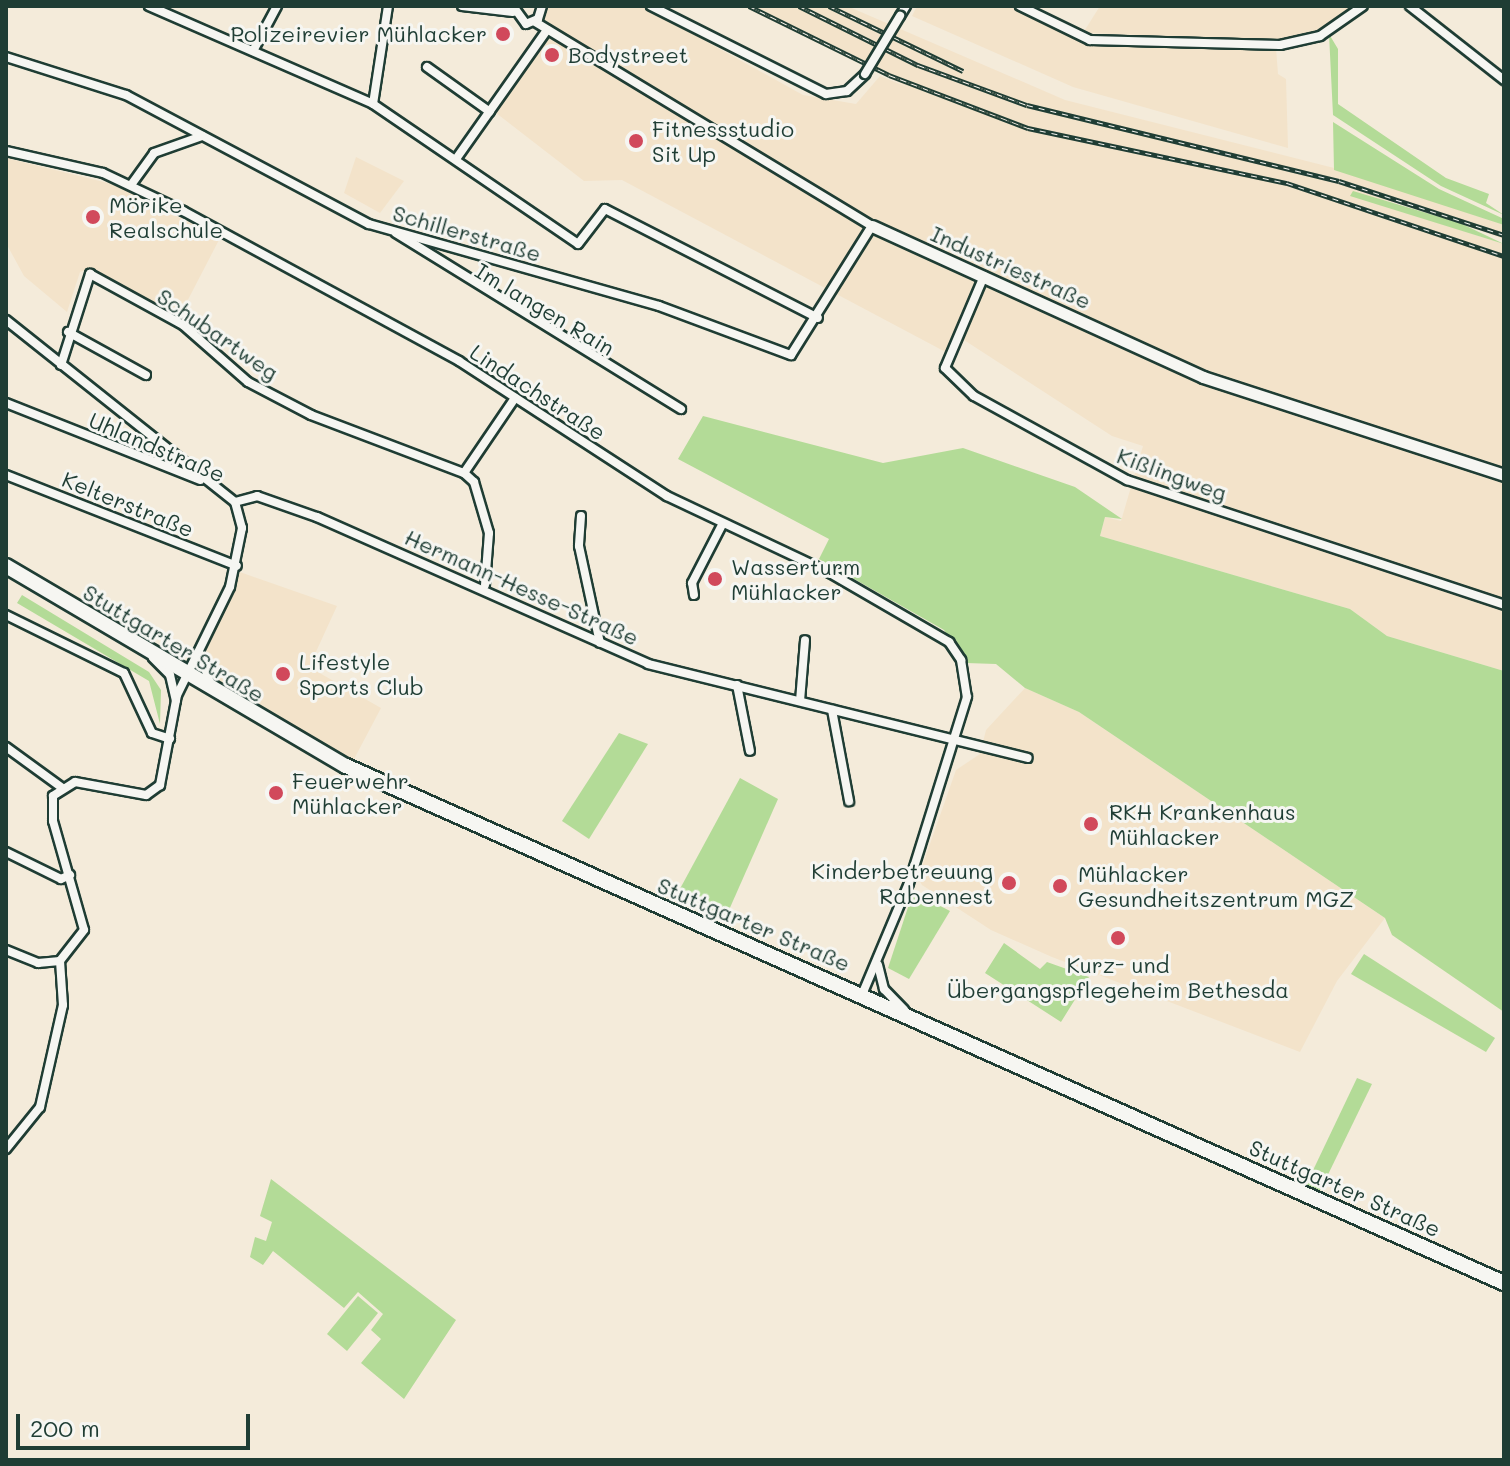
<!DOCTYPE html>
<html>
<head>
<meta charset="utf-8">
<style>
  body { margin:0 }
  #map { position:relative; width:1510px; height:1466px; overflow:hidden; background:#f4ebda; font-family:Mali,sans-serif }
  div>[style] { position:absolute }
  .built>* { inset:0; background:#f3e3ca }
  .green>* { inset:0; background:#b3db97 }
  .roads { filter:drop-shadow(2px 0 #1f3d34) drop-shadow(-2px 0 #1f3d34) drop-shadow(0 2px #1f3d34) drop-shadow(0 -2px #1f3d34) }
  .minor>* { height:8px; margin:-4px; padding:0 4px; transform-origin:4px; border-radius:4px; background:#f6f6f2 }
  .tertiary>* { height:11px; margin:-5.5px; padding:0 5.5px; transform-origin:5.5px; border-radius:5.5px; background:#f6f6f2 }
  .primary>* { height:14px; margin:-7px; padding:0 7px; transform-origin:7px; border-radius:7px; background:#f6f6f2 }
  .rail>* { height:5px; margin-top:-2.5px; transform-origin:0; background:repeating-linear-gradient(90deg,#f6f6f2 0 6px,#1f3d34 0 12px); box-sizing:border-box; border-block:2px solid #1f3d34 }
  .bridges { filter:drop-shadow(2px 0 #1f3d34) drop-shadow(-2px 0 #1f3d34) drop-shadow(0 2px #1f3d34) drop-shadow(0 -2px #1f3d34) }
  .minor-bridge>* { height:8px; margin:-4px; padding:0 4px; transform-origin:4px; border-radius:4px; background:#f6f6f2 }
  .dots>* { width:22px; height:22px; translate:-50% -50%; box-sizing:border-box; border:4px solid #f6f6f2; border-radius:50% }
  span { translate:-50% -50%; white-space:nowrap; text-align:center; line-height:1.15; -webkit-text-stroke:6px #f6f6f2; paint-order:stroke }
  .poi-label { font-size:22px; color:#1f3d34 }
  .right { translate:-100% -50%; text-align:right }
  .left { translate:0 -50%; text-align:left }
  .street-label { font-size:22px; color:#1f3d34 }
  .frame { position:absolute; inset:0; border:8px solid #1f3d34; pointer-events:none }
  .scale { position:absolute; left:16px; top:1414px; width:234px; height:36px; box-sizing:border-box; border:4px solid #1f3d34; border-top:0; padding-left:10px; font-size:24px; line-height:28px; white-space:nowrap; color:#1f3d34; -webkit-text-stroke:6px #f6f6f2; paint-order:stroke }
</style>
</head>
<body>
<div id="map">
  <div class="built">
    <i style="clip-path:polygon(548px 6px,642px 6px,803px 95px,856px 104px,880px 76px,910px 88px,742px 6px,847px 6px,1065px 100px,1342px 170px,1504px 225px,1504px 239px,1403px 204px,1351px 195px,1504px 244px,1504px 671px,1387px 636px,1350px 609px,1100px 536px,1105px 517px,1121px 521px,1143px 446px,1112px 436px,964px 340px,955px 357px,622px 180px,584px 181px,487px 106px,539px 37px)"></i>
    <i style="clip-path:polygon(917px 6px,1008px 6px,1089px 44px,1276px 48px,1278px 74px,1286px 79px,1288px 148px,1073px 87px,912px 16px)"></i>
    <i style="clip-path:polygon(1100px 6px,1355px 6px,1313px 34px,1288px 40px,1083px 33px)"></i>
    <i style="clip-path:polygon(356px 157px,404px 181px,380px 213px,344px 193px)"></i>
    <i style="clip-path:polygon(6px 158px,112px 184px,220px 238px,178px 319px,91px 268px,80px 272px,67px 312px,24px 276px,6px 243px)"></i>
    <i style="clip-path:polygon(237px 571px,337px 606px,309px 667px,381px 708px,353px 761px,192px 667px)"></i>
    <i style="clip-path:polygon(1025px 688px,1079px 712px,1385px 918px,1337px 981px,1300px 1052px,1052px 957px,991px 930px,922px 885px,918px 878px,956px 770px,980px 754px,986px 730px)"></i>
  </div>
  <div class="green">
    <i style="clip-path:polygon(1329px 34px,1338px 49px,1338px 104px,1446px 178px,1489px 194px,1486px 203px,1504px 215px,1441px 186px,1333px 115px)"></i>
    <i style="clip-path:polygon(1333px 122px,1439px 189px,1504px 219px,1504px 225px,1334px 170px)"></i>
    <i style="clip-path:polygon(1353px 191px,1460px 223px,1504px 244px,1350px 196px)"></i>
    <i style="clip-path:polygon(703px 416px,883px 463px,963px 448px,1075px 487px,1122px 519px,1105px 517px,1100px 536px,1350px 609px,1387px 636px,1504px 671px,1504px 1012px,1392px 935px,1385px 918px,1079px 712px,1025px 688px,996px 664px,966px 663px,944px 630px,819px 559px,829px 539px,678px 459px)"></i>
    <i style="clip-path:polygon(22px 595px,149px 672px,161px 690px,160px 724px,149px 681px,17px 603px)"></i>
    <i style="clip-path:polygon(619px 733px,648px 744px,589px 839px,562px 821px)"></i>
    <i style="clip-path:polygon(740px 778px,778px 799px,725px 919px,675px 898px)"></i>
    <i style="clip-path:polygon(913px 892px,950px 911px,909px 979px,888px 968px)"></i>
    <i style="clip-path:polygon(1004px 943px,1040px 969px,1047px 962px,1089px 977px,1061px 1022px,985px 973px)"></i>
    <i style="clip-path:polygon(1364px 954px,1495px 1038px,1486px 1052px,1351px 974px)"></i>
    <i style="clip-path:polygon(1357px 1078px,1372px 1084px,1320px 1191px,1306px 1185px)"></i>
    <i style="clip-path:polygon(271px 1179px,456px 1320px,404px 1399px,361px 1363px,381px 1339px,371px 1330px,383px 1314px,358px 1292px,344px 1308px,273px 1251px,263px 1265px,250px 1257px,255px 1237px,266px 1241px,272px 1222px,260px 1216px)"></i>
    <i style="clip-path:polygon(358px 1296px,378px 1313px,347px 1351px,327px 1334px)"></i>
  </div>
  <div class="roads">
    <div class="minor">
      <i style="left:149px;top:6px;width:244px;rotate:23.6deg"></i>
      <i style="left:388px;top:6px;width:99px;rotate:98.7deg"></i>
      <i style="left:373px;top:104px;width:248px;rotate:34.3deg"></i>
      <i style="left:578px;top:244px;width:44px;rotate:-52.4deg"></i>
      <i style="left:605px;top:209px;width:239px;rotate:27.1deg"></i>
      <i style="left:462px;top:6px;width:51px;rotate:6.7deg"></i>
      <i style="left:513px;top:6px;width:22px;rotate:54deg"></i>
      <i style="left:526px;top:24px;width:13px;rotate:-23deg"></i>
      <i style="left:538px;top:19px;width:14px;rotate:-73deg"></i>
      <i style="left:651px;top:6px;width:196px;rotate:26.7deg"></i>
      <i style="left:826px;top:94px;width:21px;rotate:-8deg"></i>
      <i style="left:847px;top:91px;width:25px;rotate:-43deg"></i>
      <i style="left:1020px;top:6px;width:78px;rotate:25.9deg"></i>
      <i style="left:1090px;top:40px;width:190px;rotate:1.5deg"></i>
      <i style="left:1280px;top:45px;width:41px;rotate:-12.7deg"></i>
      <i style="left:1320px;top:36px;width:52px;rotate:-34.9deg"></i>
      <i style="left:1410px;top:6px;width:120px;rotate:38.2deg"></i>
      <i style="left:900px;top:16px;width:12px;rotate:-59deg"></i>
      <i style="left:253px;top:51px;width:51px;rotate:-61.9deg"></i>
      <i style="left:6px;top:57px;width:126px;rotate:17.6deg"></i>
      <i style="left:126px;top:95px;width:275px;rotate:28deg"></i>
      <i style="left:369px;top:224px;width:301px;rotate:15.8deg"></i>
      <i style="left:659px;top:306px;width:141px;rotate:20.4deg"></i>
      <i style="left:791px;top:355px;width:152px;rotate:-57.9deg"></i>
      <i style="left:872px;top:226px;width:394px;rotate:-148.8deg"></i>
      <i style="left:427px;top:67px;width:77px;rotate:35.5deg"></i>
      <i style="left:6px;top:151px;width:99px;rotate:12.8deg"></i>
      <i style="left:103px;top:173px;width:89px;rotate:25.4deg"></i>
      <i style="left:183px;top:211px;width:314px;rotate:28.5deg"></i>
      <i style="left:459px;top:361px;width:248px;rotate:33deg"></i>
      <i style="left:667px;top:496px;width:180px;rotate:25.3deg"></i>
      <i style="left:830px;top:573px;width:138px;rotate:30.1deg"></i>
      <i style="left:949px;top:642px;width:22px;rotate:56deg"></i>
      <i style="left:961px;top:660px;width:37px;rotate:81deg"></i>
      <i style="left:967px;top:697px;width:195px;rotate:107.3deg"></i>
      <i style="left:909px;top:883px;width:121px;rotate:112.8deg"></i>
      <i style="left:456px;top:159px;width:158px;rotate:-54.8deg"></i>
      <i style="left:131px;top:185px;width:39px;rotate:-54deg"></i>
      <i style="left:154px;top:153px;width:51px;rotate:-19.5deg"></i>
      <i style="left:396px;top:233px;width:335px;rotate:31.7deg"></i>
      <i style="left:984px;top:276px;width:100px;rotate:113deg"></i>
      <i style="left:945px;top:368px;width:40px;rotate:44deg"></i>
      <i style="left:974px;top:396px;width:175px;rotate:28.8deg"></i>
      <i style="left:1127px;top:480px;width:397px;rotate:18.3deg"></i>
      <i style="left:6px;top:320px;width:293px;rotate:38.5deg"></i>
      <i style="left:235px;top:502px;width:27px;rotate:75deg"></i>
      <i style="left:242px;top:528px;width:60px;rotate:101.5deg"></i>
      <i style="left:230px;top:587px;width:120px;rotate:116.1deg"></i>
      <i style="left:177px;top:695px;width:92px;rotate:100.7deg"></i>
      <i style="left:160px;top:785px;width:17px;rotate:144deg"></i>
      <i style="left:146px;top:795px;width:72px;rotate:-169.6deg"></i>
      <i style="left:75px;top:782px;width:26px;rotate:148deg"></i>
      <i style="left:53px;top:796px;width:25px;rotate:90deg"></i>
      <i style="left:53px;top:821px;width:113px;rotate:74.1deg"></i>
      <i style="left:84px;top:930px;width:39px;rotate:128deg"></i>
      <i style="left:60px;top:961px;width:44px;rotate:86.1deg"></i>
      <i style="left:63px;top:1005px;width:105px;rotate:102.7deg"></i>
      <i style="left:40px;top:1107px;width:54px;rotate:129deg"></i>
      <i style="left:68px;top:332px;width:89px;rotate:28.9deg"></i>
      <i style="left:61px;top:365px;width:96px;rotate:-72.3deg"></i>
      <i style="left:90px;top:274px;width:106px;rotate:28.7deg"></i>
      <i style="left:183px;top:325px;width:86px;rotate:41.2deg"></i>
      <i style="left:248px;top:382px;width:71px;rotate:27.6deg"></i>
      <i style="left:311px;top:415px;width:164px;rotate:20.8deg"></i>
      <i style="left:6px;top:403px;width:209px;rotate:21.6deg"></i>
      <i style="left:6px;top:475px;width:248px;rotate:21.5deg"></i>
      <i style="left:235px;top:502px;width:23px;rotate:-15deg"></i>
      <i style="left:257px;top:496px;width:64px;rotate:19.3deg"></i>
      <i style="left:317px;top:517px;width:362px;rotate:23.9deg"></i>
      <i style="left:648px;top:664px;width:391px;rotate:13.9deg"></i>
      <i style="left:581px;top:516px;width:30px;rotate:94deg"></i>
      <i style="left:579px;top:546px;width:99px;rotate:77.8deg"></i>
      <i style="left:485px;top:585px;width:52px;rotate:-85.6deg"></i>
      <i style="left:489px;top:533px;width:53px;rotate:-106.4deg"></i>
      <i style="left:474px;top:482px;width:13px;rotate:-138deg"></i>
      <i style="left:464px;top:473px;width:91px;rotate:-55.8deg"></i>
      <i style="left:694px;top:595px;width:12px;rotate:-99deg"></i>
      <i style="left:692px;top:583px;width:65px;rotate:-62.7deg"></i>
      <i style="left:6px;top:615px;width:131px;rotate:26.2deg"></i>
      <i style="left:124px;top:673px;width:66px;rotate:65deg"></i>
      <i style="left:152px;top:733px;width:19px;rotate:18deg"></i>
      <i style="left:199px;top:652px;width:33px;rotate:70deg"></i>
      <i style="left:153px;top:658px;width:24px;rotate:45deg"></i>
      <i style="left:170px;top:675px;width:26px;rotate:77deg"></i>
      <i style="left:737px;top:685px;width:67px;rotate:78.9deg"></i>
      <i style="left:800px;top:701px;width:61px;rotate:-85.3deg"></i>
      <i style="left:832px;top:710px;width:93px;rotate:79.4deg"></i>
      <i style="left:6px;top:747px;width:68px;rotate:36deg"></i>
      <i style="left:6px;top:852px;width:61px;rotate:26.1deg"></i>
      <i style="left:61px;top:879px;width:10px;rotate:-24deg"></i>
      <i style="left:6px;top:950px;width:35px;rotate:22deg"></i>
      <i style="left:38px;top:963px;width:22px;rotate:-5deg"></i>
      <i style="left:878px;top:965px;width:25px;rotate:76deg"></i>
      <i style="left:884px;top:989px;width:29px;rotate:46deg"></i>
    </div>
    <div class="tertiary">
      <i style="left:872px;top:226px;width:364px;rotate:24.5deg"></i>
      <i style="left:1203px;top:377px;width:317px;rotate:18deg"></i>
    </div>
    <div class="primary">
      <i style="left:6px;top:566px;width:394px;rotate:30.5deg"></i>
      <i style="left:346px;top:766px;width:1268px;rotate:24.06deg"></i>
    </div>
  </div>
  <div class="rail">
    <i style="left:749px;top:6px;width:156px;rotate:26.2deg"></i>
    <i style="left:889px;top:75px;width:149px;rotate:20.9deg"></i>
    <i style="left:1028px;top:128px;width:265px;rotate:12deg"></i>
    <i style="left:1287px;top:183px;width:229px;rotate:18.6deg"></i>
    <i style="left:799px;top:6px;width:133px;rotate:26.4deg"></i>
    <i style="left:918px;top:65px;width:116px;rotate:20.2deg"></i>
    <i style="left:1027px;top:105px;width:321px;rotate:13.7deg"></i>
    <i style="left:1339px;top:181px;width:174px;rotate:18.1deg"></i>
    <i style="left:829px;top:6px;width:149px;rotate:25.9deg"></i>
  </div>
  <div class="bridges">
    <div class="minor-bridge">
      <i style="left:865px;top:74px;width:68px;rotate:-58.9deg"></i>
    </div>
  </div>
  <div class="dots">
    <i style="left:503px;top:34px;background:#d1495b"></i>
    <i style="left:552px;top:55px;background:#d1495b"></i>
    <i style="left:636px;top:141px;background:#d1495b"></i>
    <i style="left:93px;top:217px;background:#d1495b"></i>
    <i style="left:715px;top:579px;background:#d1495b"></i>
    <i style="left:283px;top:674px;background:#d1495b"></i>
    <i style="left:276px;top:793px;background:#d1495b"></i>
    <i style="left:1091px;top:824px;background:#d1495b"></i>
    <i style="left:1009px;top:883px;background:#d1495b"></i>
    <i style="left:1060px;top:886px;background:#d1495b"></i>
    <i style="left:1118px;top:938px;background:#d1495b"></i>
  </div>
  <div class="poi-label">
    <span class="right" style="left:487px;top:34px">Polizeirevier Mühlacker</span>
    <span class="left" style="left:568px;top:55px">Bodystreet</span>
    <span class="left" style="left:652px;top:141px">Fitnessstudio<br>Sit Up</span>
    <span class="left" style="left:109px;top:217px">Mörike<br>Realschule</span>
    <span class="left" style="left:731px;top:579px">Wasserturm<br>Mühlacker</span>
    <span class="left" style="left:299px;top:674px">Lifestyle<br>Sports Club</span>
    <span class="left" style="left:292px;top:793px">Feuerwehr<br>Mühlacker</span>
    <span class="left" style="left:1109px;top:824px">RKH Krankenhaus<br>Mühlacker</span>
    <span class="right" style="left:993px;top:883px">Kinderbetreuung<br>Rabennest</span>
    <span class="left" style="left:1078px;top:886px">Mühlacker<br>Gesundheitszentrum MGZ</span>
    <span style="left:1118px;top:977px">Kurz- und<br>Übergangspflegeheim Bethesda</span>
  </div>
  <div class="street-label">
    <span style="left:467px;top:233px;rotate:16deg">Schillerstraße</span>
    <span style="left:1011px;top:267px;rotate:24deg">Industriestraße</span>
    <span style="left:545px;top:309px;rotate:31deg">Im langen Rain</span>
    <span style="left:218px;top:334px;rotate:35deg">Schubartweg</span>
    <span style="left:538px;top:392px;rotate:33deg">Lindachstraße</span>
    <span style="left:157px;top:447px;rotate:23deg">Uhlandstraße</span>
    <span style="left:1172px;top:474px;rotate:20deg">Kißlingweg</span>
    <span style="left:128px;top:504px;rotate:22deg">Kelterstraße</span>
    <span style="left:522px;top:587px;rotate:24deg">Hermann-Hesse-Straße</span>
    <span style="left:174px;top:643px;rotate:31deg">Stuttgarter Straße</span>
    <span style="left:754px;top:924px;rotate:23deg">Stuttgarter Straße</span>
    <span style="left:1345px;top:1188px;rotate:24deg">Stuttgarter Straße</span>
  </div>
  <div class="frame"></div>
  <div class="scale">200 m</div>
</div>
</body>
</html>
